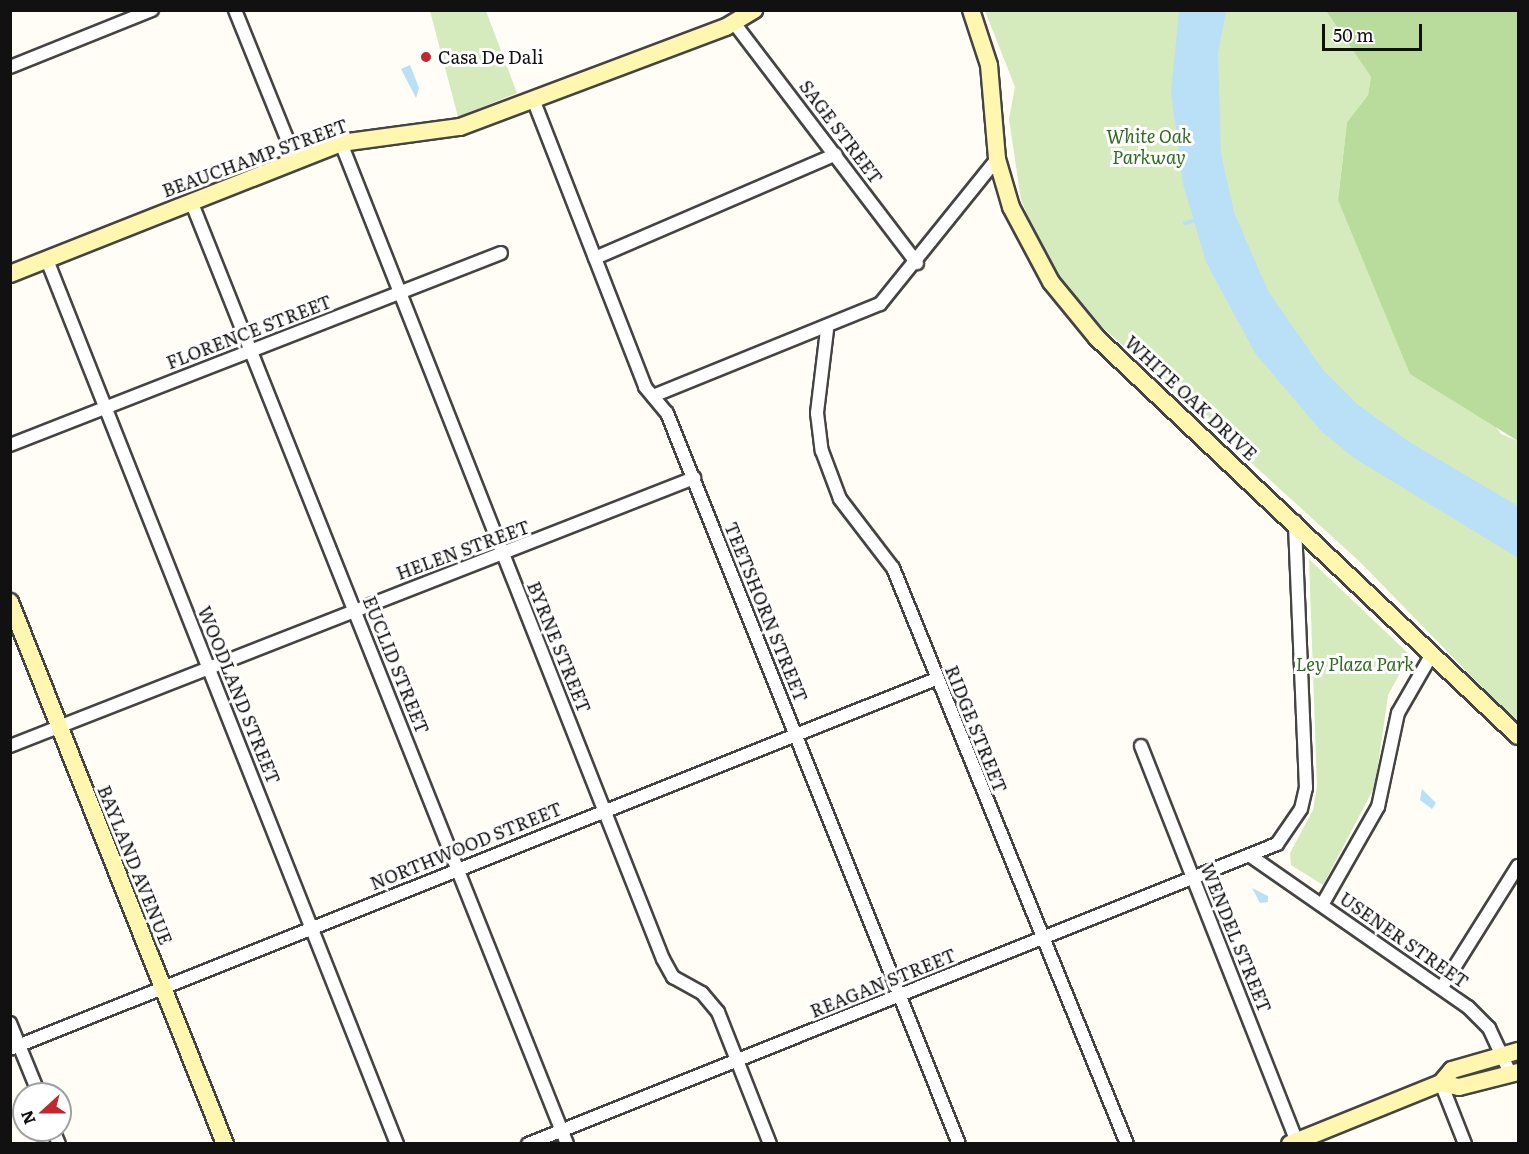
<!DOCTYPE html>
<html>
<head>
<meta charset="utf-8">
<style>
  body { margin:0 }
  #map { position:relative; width:1529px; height:1154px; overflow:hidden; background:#fffdf5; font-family:Literata,serif }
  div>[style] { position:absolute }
  .green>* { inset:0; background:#d5ebbd }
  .forest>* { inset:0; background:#b9dc9c }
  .water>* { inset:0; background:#b9e0f7 }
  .stream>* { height:4px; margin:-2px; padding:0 2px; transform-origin:2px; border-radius:2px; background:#b9e0f7 }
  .roads { filter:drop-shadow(2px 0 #444) drop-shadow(-2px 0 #444) drop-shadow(0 2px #444) drop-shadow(0 -2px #444) }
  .street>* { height:12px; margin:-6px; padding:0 6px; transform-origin:6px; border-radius:6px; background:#fff }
  .secondary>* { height:16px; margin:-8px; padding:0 8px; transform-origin:8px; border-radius:8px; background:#fff6b0 }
  .dots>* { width:16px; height:16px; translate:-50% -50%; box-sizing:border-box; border:3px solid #fff; border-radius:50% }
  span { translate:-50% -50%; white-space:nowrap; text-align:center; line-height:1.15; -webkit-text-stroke:6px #fff; paint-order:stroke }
  .poi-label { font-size:18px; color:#111 }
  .left { translate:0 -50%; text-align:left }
  .street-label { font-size:18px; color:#111 }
  .park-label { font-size:18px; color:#2f6b1f; font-style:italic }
  .frame { position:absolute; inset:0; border:12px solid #111; pointer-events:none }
  .north { position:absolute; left:12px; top:1082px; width:60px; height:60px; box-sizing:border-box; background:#fff; border:2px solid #a0a0a0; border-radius:50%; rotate:249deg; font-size:16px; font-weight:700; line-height:24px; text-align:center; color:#111 }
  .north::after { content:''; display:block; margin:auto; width:21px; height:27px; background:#c4262e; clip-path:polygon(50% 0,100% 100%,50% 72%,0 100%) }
  .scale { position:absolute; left:1322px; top:24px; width:100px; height:27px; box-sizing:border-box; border:3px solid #111; border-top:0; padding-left:8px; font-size:18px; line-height:21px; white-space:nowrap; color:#111; -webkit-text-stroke:4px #fff; paint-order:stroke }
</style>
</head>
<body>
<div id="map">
  <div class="green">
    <i style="clip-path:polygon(430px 11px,486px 11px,517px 93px,458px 117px)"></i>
    <i style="clip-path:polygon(985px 11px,1326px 11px,1371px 77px,1368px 95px,1347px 122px,1338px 200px,1501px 434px,1518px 441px,1518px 724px,1360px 562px,1089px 315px,1065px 285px,1043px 251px,1021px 200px,1009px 119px,1015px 87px)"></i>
    <i style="clip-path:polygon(1309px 559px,1410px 655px,1388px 695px,1375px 786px,1323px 885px,1291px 865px,1290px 853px,1313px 810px,1317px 786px)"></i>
  </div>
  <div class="forest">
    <i style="clip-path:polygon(1326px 11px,1518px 11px,1518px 441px,1410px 374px,1338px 200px,1347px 122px,1368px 95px,1371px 77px)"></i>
  </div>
  <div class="water">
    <i style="clip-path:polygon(1179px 11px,1226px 11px,1218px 53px,1221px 153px,1234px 212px,1268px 291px,1323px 370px,1357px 404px,1411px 443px,1518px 506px,1518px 558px,1354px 458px,1321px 431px,1255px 353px,1206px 262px,1183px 184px,1171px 92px)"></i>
    <i style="clip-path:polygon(410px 65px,419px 88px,416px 98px,401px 69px)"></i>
    <i style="clip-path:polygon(1422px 789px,1436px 803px,1432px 809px,1420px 800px)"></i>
    <i style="clip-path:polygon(1252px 888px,1268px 896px,1268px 902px,1260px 903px)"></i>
  </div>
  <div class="stream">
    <i style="left:1185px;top:223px;width:11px;rotate:-15deg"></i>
  </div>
  <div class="roads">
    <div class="street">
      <i style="left:235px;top:10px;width:163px;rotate:68deg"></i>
      <i style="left:734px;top:23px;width:302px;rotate:52.7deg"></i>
      <i style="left:10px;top:67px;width:153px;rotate:-21.9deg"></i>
      <i style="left:533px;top:99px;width:309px;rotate:68.7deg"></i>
      <i style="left:645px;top:387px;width:34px;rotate:50deg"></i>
      <i style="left:667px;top:413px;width:787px;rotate:68.23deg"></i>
      <i style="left:341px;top:143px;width:877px;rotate:68.47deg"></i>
      <i style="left:663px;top:959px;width:21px;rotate:61deg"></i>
      <i style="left:673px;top:977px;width:33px;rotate:29deg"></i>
      <i style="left:702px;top:993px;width:25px;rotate:50deg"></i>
      <i style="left:718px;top:1012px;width:142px;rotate:68.5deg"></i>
      <i style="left:191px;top:201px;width:1015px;rotate:68.26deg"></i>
      <i style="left:595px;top:258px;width:262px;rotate:-23.3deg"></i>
      <i style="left:47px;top:260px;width:951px;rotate:68.4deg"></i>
      <i style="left:827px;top:330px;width:84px;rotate:96.9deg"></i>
      <i style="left:817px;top:413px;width:38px;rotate:83deg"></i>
      <i style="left:822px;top:451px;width:51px;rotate:69.4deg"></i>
      <i style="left:840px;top:499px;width:87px;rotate:52.5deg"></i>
      <i style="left:893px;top:568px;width:622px;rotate:67.89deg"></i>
      <i style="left:653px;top:396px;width:245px;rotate:-22.1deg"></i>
      <i style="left:880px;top:304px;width:186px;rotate:-51.1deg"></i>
      <i style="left:10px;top:445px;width:527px;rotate:-21.36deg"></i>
      <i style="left:10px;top:746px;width:735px;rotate:-21.4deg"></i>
      <i style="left:1141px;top:746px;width:428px;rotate:68.5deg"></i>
      <i style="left:1252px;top:857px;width:263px;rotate:34.8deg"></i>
      <i style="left:1468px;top:1007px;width:30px;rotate:45deg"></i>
      <i style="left:1489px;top:1028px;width:50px;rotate:65deg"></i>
      <i style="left:1322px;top:905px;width:113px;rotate:-60.3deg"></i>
      <i style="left:1378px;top:807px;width:96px;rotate:-78deg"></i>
      <i style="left:1398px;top:713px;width:68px;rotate:-60deg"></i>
      <i style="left:1442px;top:987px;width:143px;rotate:-57.9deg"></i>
      <i style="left:10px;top:1023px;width:77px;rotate:67.8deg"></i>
      <i style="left:10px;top:1049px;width:997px;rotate:-21.78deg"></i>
      <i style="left:1441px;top:1083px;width:66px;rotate:68.5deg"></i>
      <i style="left:53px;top:1130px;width:15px;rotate:67deg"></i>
      <i style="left:528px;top:1144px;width:807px;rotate:-21.83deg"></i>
      <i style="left:1277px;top:844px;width:42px;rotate:-55.6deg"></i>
      <i style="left:1301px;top:809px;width:22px;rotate:-77deg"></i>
      <i style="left:1306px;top:788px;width:267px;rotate:-92.4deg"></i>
    </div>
    <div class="secondary">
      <i style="left:971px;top:10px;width:58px;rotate:71.9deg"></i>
      <i style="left:989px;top:65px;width:94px;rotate:85.1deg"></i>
      <i style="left:997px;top:159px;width:50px;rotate:73.7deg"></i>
      <i style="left:1011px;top:207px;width:85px;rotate:61.9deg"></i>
      <i style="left:1051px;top:282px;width:72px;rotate:50.6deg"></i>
      <i style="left:1097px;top:338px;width:579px;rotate:43.39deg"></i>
      <i style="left:10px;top:274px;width:356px;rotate:-21.6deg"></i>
      <i style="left:341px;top:143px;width:120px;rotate:-7.7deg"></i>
      <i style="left:460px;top:127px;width:284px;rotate:-20.6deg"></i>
      <i style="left:726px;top:27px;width:33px;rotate:-31deg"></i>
      <i style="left:10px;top:602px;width:583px;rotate:68.36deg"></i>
      <i style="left:1441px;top:1083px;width:18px;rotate:13deg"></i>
      <i style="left:1459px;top:1087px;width:61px;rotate:-14.3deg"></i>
      <i style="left:1290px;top:1144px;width:163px;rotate:-22deg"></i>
      <i style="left:1441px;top:1083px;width:17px;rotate:-50deg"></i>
      <i style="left:1452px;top:1070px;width:69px;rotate:-16.1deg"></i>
    </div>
  </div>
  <div class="dots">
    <i style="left:426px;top:57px;background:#c4262e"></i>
  </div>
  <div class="poi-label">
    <span class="left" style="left:438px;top:57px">Casa De Dali</span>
  </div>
  <div class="street-label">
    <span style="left:841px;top:132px;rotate:53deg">SAGE STREET</span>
    <span style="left:255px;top:158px;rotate:-20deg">BEAUCHAMP STREET</span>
    <span style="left:249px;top:332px;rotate:-21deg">FLORENCE STREET</span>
    <span style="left:1191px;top:398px;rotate:43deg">WHITE OAK DRIVE</span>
    <span style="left:463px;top:550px;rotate:-20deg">HELEN STREET</span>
    <span style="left:766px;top:612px;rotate:68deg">TEETSHORN STREET</span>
    <span style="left:559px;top:647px;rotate:68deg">BYRNE STREET</span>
    <span style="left:396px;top:665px;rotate:68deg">EUCLID STREET</span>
    <span style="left:239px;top:695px;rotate:68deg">WOODLAND STREET</span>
    <span style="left:976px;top:729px;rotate:68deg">RIDGE STREET</span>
    <span style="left:466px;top:846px;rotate:-22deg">NORTHWOOD STREET</span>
    <span style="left:135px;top:865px;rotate:68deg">BAYLAND AVENUE</span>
    <span style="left:1236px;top:938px;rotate:68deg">WENDEL STREET</span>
    <span style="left:1404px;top:940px;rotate:35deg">USENER STREET</span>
    <span style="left:883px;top:983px;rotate:-22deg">REAGAN STREET</span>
  </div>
  <div class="park-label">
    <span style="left:1149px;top:147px">White Oak<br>Parkway</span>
    <span style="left:1355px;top:664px">Ley Plaza Park</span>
  </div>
  <div class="frame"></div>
  <div class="north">N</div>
  <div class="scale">50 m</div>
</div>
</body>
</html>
